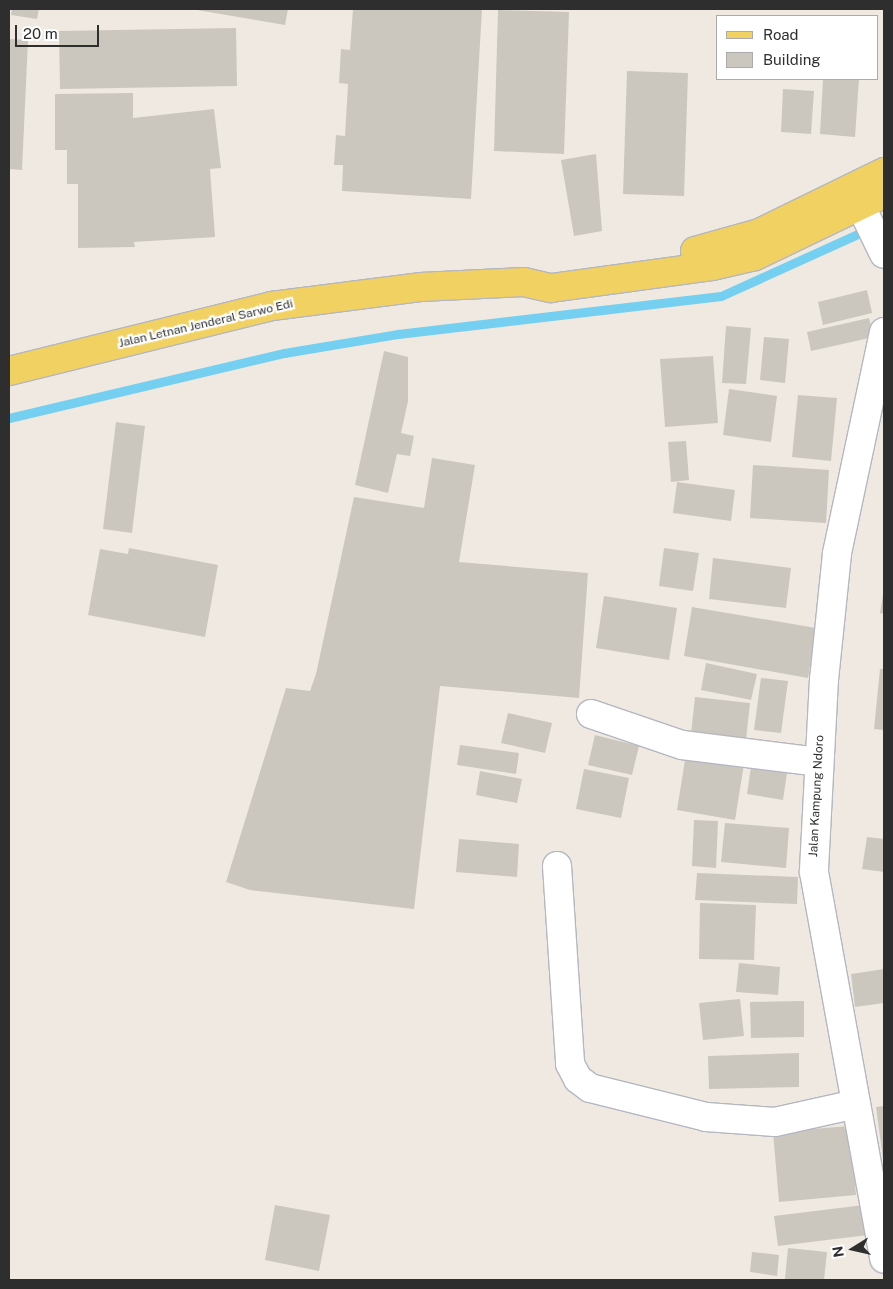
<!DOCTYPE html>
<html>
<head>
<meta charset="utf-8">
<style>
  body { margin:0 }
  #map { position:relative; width:893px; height:1289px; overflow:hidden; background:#efe9e1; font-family:"Public Sans",sans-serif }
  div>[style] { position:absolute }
  .stream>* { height:9px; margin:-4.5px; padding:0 4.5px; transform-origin:4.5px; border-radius:4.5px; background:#75cff0 }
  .building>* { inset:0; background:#cbc7bf }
  .roads { filter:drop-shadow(1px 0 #b4b7c1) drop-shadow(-1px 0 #b4b7c1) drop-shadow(0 1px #b4b7c1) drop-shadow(0 -1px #b4b7c1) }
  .minor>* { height:28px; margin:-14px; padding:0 14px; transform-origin:14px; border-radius:14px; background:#fff }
  .major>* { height:28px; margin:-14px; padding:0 14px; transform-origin:14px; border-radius:14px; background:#f2d163 }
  span { translate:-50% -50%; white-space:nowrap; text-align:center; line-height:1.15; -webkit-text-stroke:4.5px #fff; paint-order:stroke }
  .street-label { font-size:12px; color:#2e2e2e }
  .frame { position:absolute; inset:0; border:10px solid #2e2e2e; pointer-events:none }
  .legend { position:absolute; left:716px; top:15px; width:162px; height:65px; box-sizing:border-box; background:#fff; border:1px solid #ababab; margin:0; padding:6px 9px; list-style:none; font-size:15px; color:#2e2e2e }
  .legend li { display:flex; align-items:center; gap:10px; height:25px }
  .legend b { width:25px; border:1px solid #ababab }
  .north { position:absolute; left:828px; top:1224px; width:50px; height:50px; -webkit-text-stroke:4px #fff; paint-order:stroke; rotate:260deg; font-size:14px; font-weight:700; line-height:20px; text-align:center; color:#2e2e2e }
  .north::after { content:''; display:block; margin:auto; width:18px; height:22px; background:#2e2e2e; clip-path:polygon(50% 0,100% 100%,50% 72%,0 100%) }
  .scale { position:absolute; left:15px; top:25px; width:84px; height:22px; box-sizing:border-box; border:2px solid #2e2e2e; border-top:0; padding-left:6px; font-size:15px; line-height:18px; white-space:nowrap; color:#2e2e2e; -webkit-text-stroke:4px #fff; paint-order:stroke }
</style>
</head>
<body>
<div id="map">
  <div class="stream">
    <i style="left:9px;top:418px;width:283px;rotate:-13.3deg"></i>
    <i style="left:284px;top:353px;width:116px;rotate:-9.5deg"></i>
    <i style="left:398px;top:334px;width:325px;rotate:-6.7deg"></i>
    <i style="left:721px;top:296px;width:179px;rotate:-24.4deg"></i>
  </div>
  <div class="building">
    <i style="clip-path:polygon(12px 9px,39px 9px,37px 19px,11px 15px)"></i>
    <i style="clip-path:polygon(191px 9px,288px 9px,285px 25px)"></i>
    <i style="clip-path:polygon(353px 9px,482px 9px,471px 199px,342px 191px,343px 165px,334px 165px,336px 135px,345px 136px,348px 84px,339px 83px,341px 49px,350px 50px)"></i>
    <i style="clip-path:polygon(498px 10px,569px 12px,564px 154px,494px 151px)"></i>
    <i style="clip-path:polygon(236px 28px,237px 86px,60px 89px,59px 31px)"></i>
    <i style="clip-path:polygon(9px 39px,28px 40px,22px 170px,9px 169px)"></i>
    <i style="clip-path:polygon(627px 71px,688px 73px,684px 196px,623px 194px)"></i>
    <i style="clip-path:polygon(823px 79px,859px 79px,855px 137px,820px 134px)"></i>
    <i style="clip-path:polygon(783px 89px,814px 91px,811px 134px,781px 132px)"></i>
    <i style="clip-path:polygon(133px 93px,133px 118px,214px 109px,221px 168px,210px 169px,215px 237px,134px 242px,135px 247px,78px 248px,78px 184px,67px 184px,67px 150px,55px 150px,55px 94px)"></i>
    <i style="clip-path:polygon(596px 154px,602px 231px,574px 236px,561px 160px)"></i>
    <i style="clip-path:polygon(867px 290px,872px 313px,823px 325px,818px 302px)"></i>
    <i style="clip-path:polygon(869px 318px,874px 337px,811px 351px,807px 332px)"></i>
    <i style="clip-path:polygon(726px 326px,751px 328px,746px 384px,722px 383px)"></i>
    <i style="clip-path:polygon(764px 337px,789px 339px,785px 383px,760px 380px)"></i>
    <i style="clip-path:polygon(384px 351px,408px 357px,408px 401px,401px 433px,414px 436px,410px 456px,397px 454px,388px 493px,355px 485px)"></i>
    <i style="clip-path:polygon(713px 356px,718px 423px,665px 427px,660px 359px)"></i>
    <i style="clip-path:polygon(729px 389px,777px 396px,771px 442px,723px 435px)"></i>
    <i style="clip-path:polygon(798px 395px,837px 398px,831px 461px,792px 457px)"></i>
    <i style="clip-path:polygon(116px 422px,145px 426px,132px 533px,103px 529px)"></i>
    <i style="clip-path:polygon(686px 441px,689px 480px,671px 482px,668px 442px)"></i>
    <i style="clip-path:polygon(432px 458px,475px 465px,459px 562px,588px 573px,579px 698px,440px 686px,414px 909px,250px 890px,226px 882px,286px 688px,310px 691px,316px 674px,354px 497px,424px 508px)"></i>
    <i style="clip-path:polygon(753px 465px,829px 470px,826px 523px,750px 518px)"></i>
    <i style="clip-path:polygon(677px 482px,735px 490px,731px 521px,673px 513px)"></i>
    <i style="clip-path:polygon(129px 548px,218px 565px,205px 637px,88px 615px,100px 549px,128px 554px)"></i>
    <i style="clip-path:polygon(664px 548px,699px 553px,693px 591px,659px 586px)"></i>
    <i style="clip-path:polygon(713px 558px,791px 568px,786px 608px,709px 599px)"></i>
    <i style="clip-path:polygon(883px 595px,884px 595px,884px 614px,880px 613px)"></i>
    <i style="clip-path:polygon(604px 596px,677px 608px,669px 660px,596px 648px)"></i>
    <i style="clip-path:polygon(692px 607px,816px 628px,808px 678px,684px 656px)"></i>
    <i style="clip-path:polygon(706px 663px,757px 674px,751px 700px,701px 690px)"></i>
    <i style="clip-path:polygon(880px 669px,884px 669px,884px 730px,874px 729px)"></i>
    <i style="clip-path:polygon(761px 678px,788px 681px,781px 733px,754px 730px)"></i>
    <i style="clip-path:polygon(695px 697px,750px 703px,745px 749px,690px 743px)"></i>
    <i style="clip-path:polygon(508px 713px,552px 723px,545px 753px,501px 743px)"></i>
    <i style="clip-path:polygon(595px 735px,639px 746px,632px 775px,588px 765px)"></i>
    <i style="clip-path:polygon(460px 745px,519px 753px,516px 774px,457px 765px)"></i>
    <i style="clip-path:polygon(686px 754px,744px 764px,735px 820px,677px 810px)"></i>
    <i style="clip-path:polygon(751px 767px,787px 773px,783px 800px,747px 794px)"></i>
    <i style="clip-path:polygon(584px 769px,629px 778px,621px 818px,576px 809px)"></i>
    <i style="clip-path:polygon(480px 771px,522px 779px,517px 803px,476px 795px)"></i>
    <i style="clip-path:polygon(694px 820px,718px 821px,716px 868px,692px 866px)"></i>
    <i style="clip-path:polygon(725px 823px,789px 828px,786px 868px,721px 862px)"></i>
    <i style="clip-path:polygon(867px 837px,884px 839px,884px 872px,862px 869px)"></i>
    <i style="clip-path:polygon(459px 839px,519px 844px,517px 877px,456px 872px)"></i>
    <i style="clip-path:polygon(697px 873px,798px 877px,797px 904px,695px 900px)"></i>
    <i style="clip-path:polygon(700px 903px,756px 905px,754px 960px,699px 959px)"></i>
    <i style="clip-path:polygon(739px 963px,780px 967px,778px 995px,736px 992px)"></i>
    <i style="clip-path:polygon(884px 969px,884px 1003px,855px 1007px,851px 974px)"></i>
    <i style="clip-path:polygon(740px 999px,744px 1036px,703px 1040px,699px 1003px)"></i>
    <i style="clip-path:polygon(804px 1001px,804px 1037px,751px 1038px,750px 1002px)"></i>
    <i style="clip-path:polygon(799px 1053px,799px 1087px,709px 1089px,708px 1056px)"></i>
    <i style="clip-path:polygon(884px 1106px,884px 1159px,883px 1159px,876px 1107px)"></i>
    <i style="clip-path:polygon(850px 1126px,856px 1195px,779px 1202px,773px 1132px)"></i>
    <i style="clip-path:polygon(275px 1205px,330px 1215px,319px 1271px,265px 1260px)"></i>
    <i style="clip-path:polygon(864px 1205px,868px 1235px,778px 1246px,774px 1216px)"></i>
    <i style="clip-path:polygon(788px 1248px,827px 1252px,824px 1280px,785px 1279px)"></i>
    <i style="clip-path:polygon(752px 1252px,779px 1255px,777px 1276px,750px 1272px)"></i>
  </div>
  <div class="roads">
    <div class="minor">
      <i style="left:852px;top:188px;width:73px;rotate:64.1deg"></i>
      <i style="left:884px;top:332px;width:227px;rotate:102deg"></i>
      <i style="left:837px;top:554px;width:126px;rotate:95.9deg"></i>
      <i style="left:824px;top:679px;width:193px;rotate:93deg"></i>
      <i style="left:814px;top:872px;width:393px;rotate:79.7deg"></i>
      <i style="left:591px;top:714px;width:96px;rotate:18.8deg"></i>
      <i style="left:682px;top:745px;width:137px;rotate:7.1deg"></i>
      <i style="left:557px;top:866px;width:198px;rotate:86.2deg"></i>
      <i style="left:570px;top:1064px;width:17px;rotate:62deg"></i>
      <i style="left:578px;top:1079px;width:15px;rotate:37deg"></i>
      <i style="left:590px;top:1088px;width:120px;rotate:14deg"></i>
      <i style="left:706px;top:1117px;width:69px;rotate:4.1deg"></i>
      <i style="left:775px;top:1122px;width:83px;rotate:-12.5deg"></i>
    </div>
    <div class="major">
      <i style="left:695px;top:251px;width:66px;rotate:-15.7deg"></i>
      <i style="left:759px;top:233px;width:139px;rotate:-26deg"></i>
      <i style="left:9px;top:371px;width:271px;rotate:-13.9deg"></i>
      <i style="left:272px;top:306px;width:149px;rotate:-7.3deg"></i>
      <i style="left:420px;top:287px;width:104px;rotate:-2.8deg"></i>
      <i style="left:524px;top:282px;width:28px;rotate:13deg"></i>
      <i style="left:551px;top:288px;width:162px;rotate:-7.8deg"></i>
      <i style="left:712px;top:266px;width:44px;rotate:-13.1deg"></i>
      <i style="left:755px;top:256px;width:143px;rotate:-25.7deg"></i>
    </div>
  </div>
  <div class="street-label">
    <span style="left:206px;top:324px;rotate:-13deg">Jalan Letnan Jenderal Sarwo Edi</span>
    <span style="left:817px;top:796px;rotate:-87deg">Jalan Kampung Ndoro</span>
  </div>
  <div class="frame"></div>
  <ul class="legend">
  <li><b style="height:6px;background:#f2d163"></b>Road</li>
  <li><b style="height:14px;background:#cbc7bf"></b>Building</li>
  </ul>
  <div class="north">N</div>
  <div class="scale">20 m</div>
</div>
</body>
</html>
